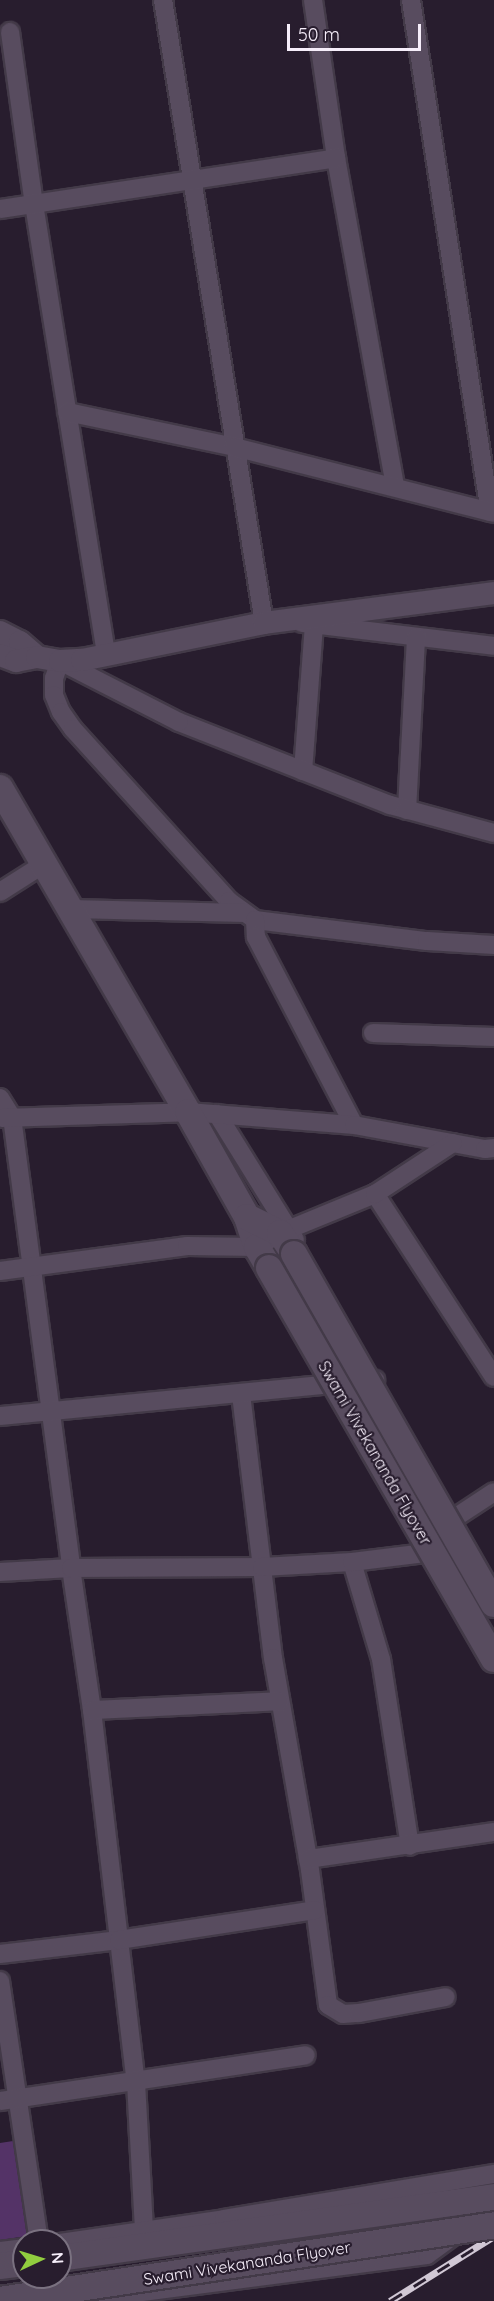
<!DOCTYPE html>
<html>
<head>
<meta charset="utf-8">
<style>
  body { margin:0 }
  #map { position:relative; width:494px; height:2301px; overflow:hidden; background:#281d2e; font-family:Quicksand,sans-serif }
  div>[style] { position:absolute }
  .building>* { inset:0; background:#543367 }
  .roads { filter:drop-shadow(2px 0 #433a48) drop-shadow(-2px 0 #433a48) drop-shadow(0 2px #433a48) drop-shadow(0 -2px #433a48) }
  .minor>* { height:18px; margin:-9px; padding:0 9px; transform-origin:9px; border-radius:9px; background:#584c5f }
  .tertiary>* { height:22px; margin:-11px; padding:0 11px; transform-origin:11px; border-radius:11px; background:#584c5f }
  .secondary>* { height:26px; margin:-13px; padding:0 13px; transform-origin:13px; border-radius:13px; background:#584c5f }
  .rail>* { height:7px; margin-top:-3.5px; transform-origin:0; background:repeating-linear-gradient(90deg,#281d2e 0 14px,#d1c8d5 0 28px); box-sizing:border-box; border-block:2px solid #d1c8d5 }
  .bridges { filter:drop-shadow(2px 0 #433a48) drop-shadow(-2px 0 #433a48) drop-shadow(0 2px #433a48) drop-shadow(0 -2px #433a48) }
  .secondary-bridge>* { height:26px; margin:-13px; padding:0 13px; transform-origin:13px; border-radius:13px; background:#584c5f }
  span { translate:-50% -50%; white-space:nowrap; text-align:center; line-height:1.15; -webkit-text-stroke:4.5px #281d2e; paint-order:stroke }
  .street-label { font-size:16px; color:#f6eefa }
  .north { position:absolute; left:12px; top:2229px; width:60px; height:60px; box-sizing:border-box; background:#281d2e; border:2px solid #7a7180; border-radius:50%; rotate:86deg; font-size:16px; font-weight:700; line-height:24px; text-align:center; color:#f6eefa }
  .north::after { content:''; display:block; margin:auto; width:21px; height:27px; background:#91cd3f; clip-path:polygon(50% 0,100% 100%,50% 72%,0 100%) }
  .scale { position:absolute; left:287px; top:24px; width:134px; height:27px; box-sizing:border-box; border:3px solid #f6eefa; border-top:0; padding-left:8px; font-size:18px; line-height:21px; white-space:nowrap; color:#f6eefa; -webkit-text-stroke:4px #281d2e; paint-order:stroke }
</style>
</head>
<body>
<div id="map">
  <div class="building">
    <i style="clip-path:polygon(13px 2141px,27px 2236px,0 2240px,0 2143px)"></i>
  </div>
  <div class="roads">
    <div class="minor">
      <i style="left:163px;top:0;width:631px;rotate:80.79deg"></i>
      <i style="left:313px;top:0;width:160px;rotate:81.7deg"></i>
      <i style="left:336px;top:158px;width:334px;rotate:79.8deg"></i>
      <i style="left:411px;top:0;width:518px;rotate:81.23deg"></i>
      <i style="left:10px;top:32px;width:174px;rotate:82.1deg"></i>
      <i style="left:34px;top:204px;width:457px;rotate:80.9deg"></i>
      <i style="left:0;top:209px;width:340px;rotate:-8.6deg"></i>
      <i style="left:67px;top:412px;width:171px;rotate:11.8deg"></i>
      <i style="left:234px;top:447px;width:268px;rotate:14.2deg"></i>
      <i style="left:302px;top:623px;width:193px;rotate:6.8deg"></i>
      <i style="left:303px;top:771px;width:146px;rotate:-85.7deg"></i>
      <i style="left:407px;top:810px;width:173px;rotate:-87deg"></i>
      <i style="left:494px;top:833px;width:108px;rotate:-164.9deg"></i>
      <i style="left:390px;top:805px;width:227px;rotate:-158.5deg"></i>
      <i style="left:179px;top:722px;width:134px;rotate:-152.9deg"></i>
      <i style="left:60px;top:661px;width:18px;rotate:109deg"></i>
      <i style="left:54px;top:678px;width:17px;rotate:90deg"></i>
      <i style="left:54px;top:695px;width:18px;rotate:68deg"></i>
      <i style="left:61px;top:712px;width:21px;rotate:55deg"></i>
      <i style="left:73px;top:729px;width:232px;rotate:47.8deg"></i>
      <i style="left:229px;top:901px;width:32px;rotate:36deg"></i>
      <i style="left:255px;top:920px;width:173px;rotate:7deg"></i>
      <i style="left:427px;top:941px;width:67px;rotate:3.4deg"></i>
      <i style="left:0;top:892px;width:52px;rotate:-32.5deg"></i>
      <i style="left:70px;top:909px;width:175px;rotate:1.3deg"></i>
      <i style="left:255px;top:920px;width:17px;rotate:87deg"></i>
      <i style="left:256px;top:937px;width:212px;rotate:62.5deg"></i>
      <i style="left:373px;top:1033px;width:121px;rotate:1.9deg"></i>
      <i style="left:0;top:1098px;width:22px;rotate:58deg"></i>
      <i style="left:12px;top:1117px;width:455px;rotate:82.5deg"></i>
      <i style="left:71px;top:1568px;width:144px;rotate:81.6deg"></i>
      <i style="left:92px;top:1710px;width:375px;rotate:83.3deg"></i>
      <i style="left:136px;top:2082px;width:147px;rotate:86.9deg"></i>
      <i style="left:217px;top:1114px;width:148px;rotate:58.2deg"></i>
      <i style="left:2px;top:1118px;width:186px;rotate:-1.8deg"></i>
      <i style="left:188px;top:1112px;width:167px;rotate:4.5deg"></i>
      <i style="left:354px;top:1125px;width:133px;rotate:10.4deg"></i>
      <i style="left:485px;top:1149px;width:9px;rotate:-6deg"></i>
      <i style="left:375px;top:1194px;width:218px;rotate:57deg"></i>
      <i style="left:0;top:1271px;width:189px;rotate:-7.6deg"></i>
      <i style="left:187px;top:1246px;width:70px;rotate:0.8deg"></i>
      <i style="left:257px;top:1247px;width:27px;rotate:-31deg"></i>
      <i style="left:280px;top:1233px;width:103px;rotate:-22.3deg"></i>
      <i style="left:375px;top:1194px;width:93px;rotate:-33.2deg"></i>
      <i style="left:241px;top:1394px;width:266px;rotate:83.1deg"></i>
      <i style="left:273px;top:1658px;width:215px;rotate:80.1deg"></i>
      <i style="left:310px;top:1870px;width:136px;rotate:82.4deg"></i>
      <i style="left:328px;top:2005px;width:17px;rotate:31deg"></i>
      <i style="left:343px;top:2014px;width:16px;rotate:-4deg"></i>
      <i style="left:359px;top:2013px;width:88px;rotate:-10.4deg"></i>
      <i style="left:0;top:1416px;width:377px;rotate:-5.5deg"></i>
      <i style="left:456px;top:1517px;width:45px;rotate:-33.3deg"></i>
      <i style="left:352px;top:1562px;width:101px;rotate:73.4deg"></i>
      <i style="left:381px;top:1659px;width:189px;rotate:81.2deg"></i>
      <i style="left:0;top:1572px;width:71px;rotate:-3.2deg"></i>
      <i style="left:71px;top:1568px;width:191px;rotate:-0.3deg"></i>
      <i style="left:262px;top:1567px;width:90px;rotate:-3.2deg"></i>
      <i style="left:352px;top:1562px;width:90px;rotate:-7deg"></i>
      <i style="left:92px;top:1710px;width:188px;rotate:-2.7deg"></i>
      <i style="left:308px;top:1859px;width:188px;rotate:-8.3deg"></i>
      <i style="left:0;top:1954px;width:120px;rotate:-6.7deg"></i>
      <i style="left:119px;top:1940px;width:198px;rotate:-8.7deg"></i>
      <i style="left:0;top:1981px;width:263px;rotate:81.5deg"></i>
      <i style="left:0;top:2101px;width:309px;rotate:-8.5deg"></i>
      <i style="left:60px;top:2243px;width:166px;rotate:-8.3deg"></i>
      <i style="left:224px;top:2219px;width:274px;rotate:-9.5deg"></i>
      <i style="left:0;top:2251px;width:24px;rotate:-7deg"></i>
      <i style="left:73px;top:2301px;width:357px;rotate:-7.4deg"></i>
      <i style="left:427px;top:2255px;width:83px;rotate:-36.2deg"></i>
    </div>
    <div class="tertiary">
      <i style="left:0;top:632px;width:22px;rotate:27deg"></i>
      <i style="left:20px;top:642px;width:23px;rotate:41deg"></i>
      <i style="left:0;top:655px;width:17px;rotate:21deg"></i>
      <i style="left:16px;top:661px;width:21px;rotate:-11deg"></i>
      <i style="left:37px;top:657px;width:23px;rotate:10deg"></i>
      <i style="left:60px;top:661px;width:22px;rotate:-3deg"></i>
      <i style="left:82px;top:660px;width:186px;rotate:-11.5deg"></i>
      <i style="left:264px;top:623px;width:232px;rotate:-7.4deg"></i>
    </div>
    <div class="secondary">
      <i style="left:0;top:788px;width:375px;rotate:59.9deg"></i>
      <i style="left:188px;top:1112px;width:120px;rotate:60.7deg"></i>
      <i style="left:247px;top:1217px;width:32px;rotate:72deg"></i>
      <i style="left:257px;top:1247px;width:24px;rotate:60deg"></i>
      <i style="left:247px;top:1217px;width:37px;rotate:26deg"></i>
      <i style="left:280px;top:1233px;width:25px;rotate:56deg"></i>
      <i style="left:60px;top:2258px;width:438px;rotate:-8deg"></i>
      <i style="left:0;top:2266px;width:24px;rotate:-7deg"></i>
    </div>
  </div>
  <div class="rail">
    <i style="left:390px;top:2301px;width:123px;rotate:-32deg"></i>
  </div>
  <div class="bridges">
    <div class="secondary-bridge">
      <i style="left:294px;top:1254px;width:403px;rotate:60.3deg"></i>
      <i style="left:269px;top:1268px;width:451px;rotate:60.1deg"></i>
      <i style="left:0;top:2300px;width:500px;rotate:-8.6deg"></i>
    </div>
  </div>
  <div class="street-label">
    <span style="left:375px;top:1453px;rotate:60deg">Swami Vivekananda Flyover</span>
    <span style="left:247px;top:2263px;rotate:-9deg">Swami Vivekananda Flyover</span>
  </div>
  <div class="north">N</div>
  <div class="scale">50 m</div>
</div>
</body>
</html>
